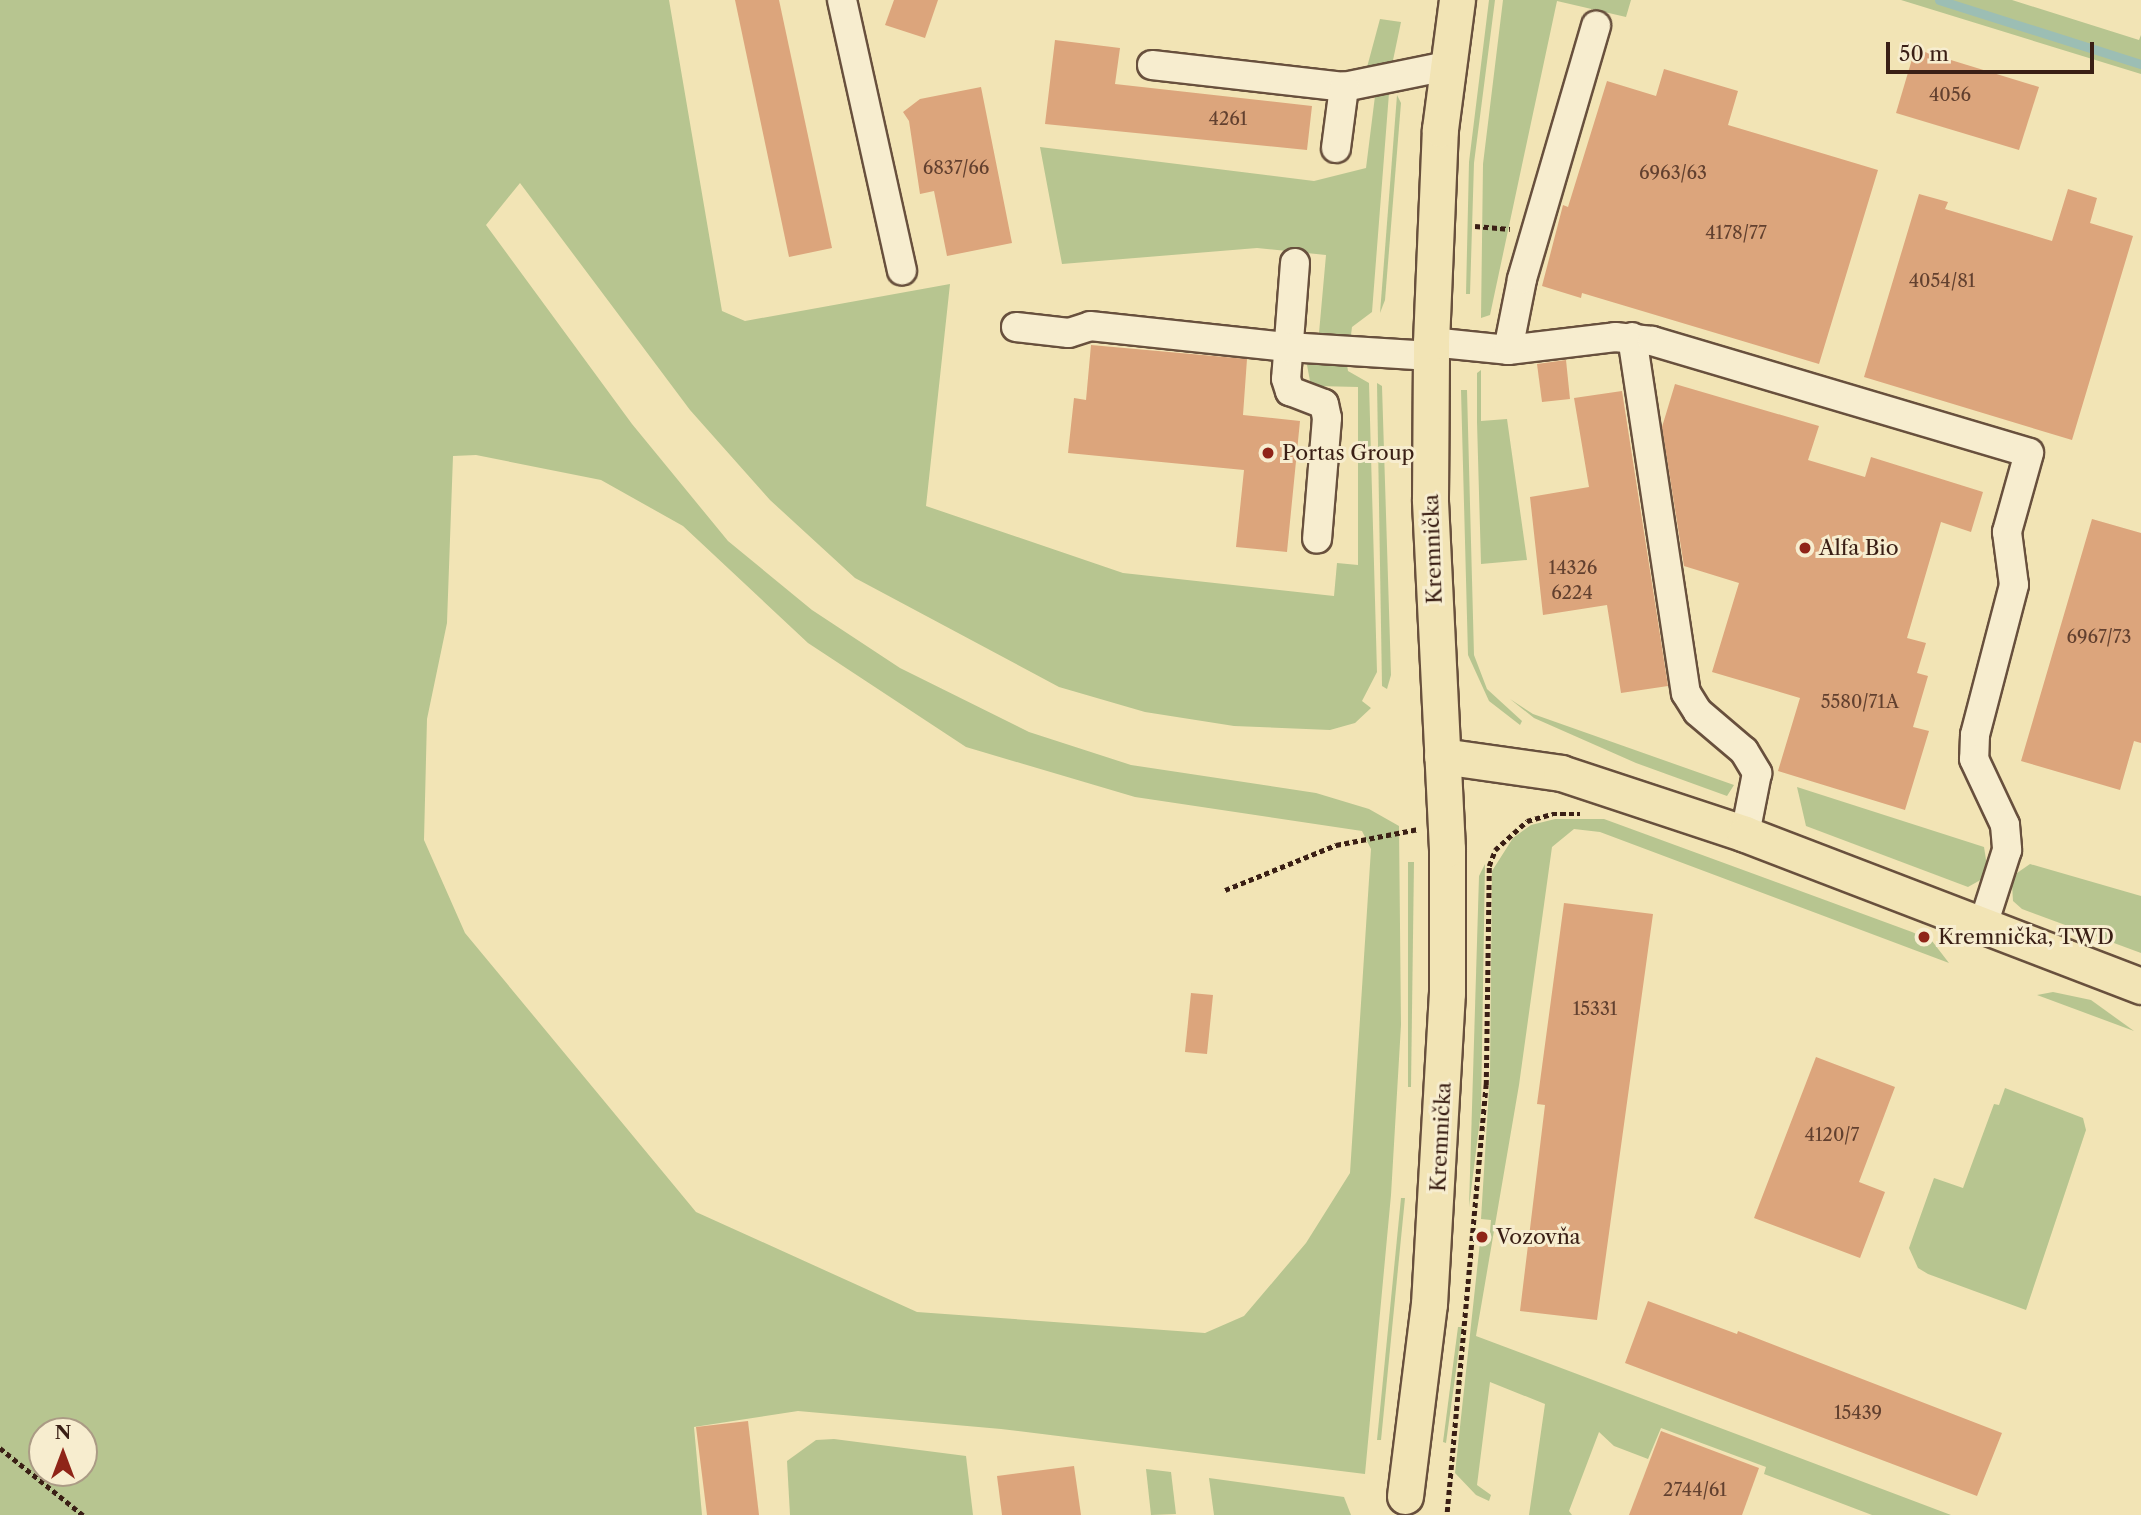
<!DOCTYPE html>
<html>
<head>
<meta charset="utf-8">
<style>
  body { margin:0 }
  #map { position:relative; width:2141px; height:1515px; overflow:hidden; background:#f2e4b5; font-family:"Libre Caslon Text",serif }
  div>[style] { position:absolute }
  .green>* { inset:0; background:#b7c590 }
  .stream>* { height:9px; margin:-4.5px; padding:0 4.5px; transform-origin:4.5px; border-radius:4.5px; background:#9cbeb4 }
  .building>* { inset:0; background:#dca57c }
  .path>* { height:4.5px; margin-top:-2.25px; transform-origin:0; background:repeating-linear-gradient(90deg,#3a1f15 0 5px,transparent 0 8.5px) }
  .roads { filter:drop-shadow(2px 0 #68503d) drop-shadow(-2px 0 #68503d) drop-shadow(0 2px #68503d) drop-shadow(0 -2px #68503d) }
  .minor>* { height:28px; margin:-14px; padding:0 14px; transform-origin:14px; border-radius:14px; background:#f7edcf }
  .major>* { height:35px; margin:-17.5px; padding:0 17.5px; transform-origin:17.5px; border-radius:17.5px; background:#f2e4b5 }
  .dots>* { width:19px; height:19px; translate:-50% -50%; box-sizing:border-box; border:4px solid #f7edcf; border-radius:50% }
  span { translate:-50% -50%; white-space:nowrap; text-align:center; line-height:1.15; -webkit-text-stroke:6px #f7edcf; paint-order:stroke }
  .number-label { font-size:18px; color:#62402f }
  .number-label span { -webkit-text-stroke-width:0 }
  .poi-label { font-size:21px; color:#3a1f15 }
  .left { translate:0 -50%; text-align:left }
  .street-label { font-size:21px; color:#3a1f15 }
  .north { position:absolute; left:28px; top:1417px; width:70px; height:70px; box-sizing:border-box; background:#f7edcf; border:2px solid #ab9b85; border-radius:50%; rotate:0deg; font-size:19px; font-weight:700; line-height:28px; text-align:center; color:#3a1f15 }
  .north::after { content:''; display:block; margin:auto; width:24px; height:32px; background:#8f2418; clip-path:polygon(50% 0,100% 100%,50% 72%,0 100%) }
  .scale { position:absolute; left:1886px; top:42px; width:208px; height:32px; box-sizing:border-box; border:4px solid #3a1f15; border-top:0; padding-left:9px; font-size:21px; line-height:24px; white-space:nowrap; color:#3a1f15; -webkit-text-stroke:5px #f7edcf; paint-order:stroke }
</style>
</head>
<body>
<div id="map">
  <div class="green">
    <i style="clip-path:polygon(evenodd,0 0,669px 0,722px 311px,745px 321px,950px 284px,926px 506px,1123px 573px,1334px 596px,1337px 563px,1358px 565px,1358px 387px,1317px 386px,1310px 381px,1307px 365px,1313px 359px,1347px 365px,1348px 371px,1369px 383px,1377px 672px,1362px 701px,1371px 708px,1355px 723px,1330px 730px,1234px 726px,1145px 712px,1059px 687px,855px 578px,770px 500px,690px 410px,520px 183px,486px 225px,632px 424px,728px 541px,812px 610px,900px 668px,1029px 732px,1131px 765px,1316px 793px,1369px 809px,1399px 826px,1401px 1025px,1391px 1195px,1365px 1474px,1001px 1429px,798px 1411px,694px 1427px,702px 1515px,0 1515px,0 0,476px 455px,601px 480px,683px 526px,808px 643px,966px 747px,1135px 797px,1362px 831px,1371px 849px,1350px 1173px,1306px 1243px,1244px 1316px,1205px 1333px,917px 1312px,696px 1212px,465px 933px,424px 840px,427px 719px,447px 623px,453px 456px,476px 455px,0 0,42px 1431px,84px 1431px,84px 1473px,42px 1473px,42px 1431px)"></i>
    <i style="clip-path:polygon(1489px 0,1495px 0,1474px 163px,1470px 294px,1466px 294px,1469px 162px)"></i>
    <i style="clip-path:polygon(1503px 0,1631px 0,1626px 17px,1557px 1px,1490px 315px,1481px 318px,1483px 164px)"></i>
    <i style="clip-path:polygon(1901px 0,2012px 0,2139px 40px,2141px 35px,2141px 74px)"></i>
    <i style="clip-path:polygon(1380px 19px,1401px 22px,1392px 65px,1366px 71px)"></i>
    <i style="clip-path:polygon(1389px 93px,1372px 312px,1352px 327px,1351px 335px,1319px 333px,1326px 255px,1257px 248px,1062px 264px,1040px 147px,1314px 181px,1366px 168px,1375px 96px)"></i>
    <i style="clip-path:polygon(1397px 95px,1401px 103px,1385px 300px,1380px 313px)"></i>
    <i style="clip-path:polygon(1481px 370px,1481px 421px,1507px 419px,1527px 560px,1481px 564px,1477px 422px,1477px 373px)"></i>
    <i style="clip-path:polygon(1377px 383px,1382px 386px,1391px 675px,1387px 689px,1382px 686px)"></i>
    <i style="clip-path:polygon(1461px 390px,1467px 390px,1474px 655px,1487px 689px,1522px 721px,1520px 725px,1489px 701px,1468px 655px)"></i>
    <i style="clip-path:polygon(1510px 699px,1533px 714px,1734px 785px,1727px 796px,1636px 763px,1534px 718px)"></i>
    <i style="clip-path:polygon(1797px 787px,1984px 847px,1987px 866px,1984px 878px,1968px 887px,1806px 826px)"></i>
    <i style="clip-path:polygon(1555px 819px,1604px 819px,1912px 932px,1932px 941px,1949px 963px,1600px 832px,1574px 829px,1552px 847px,1519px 1085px,1476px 1336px,1951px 1515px,1872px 1515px,1764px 1474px,1766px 1467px,1661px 1428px,1648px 1459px,1614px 1446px,1599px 1432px,1569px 1511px,1572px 1515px,1529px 1515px,1545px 1404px,1490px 1382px,1477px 1485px,1491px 1495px,1489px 1501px,1476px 1495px,1455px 1473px,1480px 1242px,1489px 1242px,1491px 1220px,1481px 1219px,1490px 1073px,1492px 871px,1513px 838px,1531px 825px)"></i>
    <i style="clip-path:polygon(1408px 862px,1414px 862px,1411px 1087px,1408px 1087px)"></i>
    <i style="clip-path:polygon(1485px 864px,1481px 1111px,1469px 1207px,1479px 876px)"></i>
    <i style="clip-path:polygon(2030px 864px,2141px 896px,2141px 953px,2022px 909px,2013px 901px,2012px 884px,2017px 873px)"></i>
    <i style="clip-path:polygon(2053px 992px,2091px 1000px,2134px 1031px,2037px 995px)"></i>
    <i style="clip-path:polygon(2005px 1088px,2083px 1118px,2086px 1130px,2026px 1310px,1928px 1274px,1918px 1268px,1909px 1248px,1934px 1178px,1963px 1188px,1994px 1104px,1999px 1105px)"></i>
    <i style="clip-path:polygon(1401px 1198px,1405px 1198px,1381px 1440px,1377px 1440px)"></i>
    <i style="clip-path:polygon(1458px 1327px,1462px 1327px,1446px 1443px,1443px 1442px)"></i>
    <i style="clip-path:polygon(834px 1439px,966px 1456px,973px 1515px,790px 1515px,787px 1461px,816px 1440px)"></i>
    <i style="clip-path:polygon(1146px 1469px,1171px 1472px,1176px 1514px,1151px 1515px)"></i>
    <i style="clip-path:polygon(1209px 1478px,1344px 1497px,1351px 1515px,1214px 1515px)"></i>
  </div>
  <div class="stream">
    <i style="left:1939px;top:0;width:212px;rotate:17.6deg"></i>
  </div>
  <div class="building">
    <i style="clip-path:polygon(735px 0,779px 0,832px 248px,789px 257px)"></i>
    <i style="clip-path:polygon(894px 0,938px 0,925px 38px,885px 25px)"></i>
    <i style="clip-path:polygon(1055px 40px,1120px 48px,1115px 84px,1312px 106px,1307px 150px,1045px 124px)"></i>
    <i style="clip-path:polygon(1915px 49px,2039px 87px,2019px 150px,1896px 113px)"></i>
    <i style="clip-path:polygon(1664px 69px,1738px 91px,1728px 125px,1878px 170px,1819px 364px,1582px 293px,1581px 298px,1542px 286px,1563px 205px,1568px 207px,1607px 81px,1656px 96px)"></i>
    <i style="clip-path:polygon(981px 87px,1012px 243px,947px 256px,934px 191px,920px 194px,909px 121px,903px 112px,920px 99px)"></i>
    <i style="clip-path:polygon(2068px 189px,2097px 198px,2090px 223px,2133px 236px,2072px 440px,1864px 377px,1919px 194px,1948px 202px,1945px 209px,2052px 241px)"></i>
    <i style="clip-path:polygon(1091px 345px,1247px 359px,1243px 415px,1300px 421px,1287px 552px,1236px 547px,1244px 470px,1068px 453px,1074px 398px,1086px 400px)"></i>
    <i style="clip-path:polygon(1566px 360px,1570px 399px,1542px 402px,1537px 364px)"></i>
    <i style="clip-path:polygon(1675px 384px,1819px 426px,1808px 460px,1865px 477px,1871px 457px,1983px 492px,1971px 532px,1941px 522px,1907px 638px,1926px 643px,1917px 673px,1928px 676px,1913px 727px,1929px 731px,1905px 810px,1778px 771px,1800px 698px,1712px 672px,1739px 583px,1684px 566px,1662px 427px)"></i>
    <i style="clip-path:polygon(1622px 391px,1668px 686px,1621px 693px,1607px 605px,1543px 615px,1530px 497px,1589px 487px,1574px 398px)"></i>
    <i style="clip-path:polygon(2092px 519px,2141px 533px,2141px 743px,2134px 741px,2120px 790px,2021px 761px)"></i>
    <i style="clip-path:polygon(1564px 903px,1653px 914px,1597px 1320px,1520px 1311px,1545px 1105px,1537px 1104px)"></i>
    <i style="clip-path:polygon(1191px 993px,1213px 995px,1207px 1054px,1185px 1052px)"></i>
    <i style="clip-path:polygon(1816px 1057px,1895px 1087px,1859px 1182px,1885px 1192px,1860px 1258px,1754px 1218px)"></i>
    <i style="clip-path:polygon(1648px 1301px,1737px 1334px,1738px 1331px,2002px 1433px,1977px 1496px,1625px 1363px)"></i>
    <i style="clip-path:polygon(748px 1421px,759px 1515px,707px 1515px,696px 1427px)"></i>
    <i style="clip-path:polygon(1661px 1431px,1759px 1468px,1742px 1515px,1629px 1515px)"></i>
    <i style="clip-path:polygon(1074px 1466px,1081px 1515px,1002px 1515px,997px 1476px)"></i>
  </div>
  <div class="path">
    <i style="left:1475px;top:226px;width:35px;rotate:5deg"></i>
    <i style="left:1225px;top:890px;width:120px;rotate:-22.1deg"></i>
    <i style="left:1336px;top:845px;width:84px;rotate:-11deg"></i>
    <i style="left:0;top:1448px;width:107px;rotate:38.9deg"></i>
    <i style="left:1447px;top:1512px;width:429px;rotate:-84.8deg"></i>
    <i style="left:1486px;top:1085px;width:219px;rotate:-89.2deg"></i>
    <i style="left:1489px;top:866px;width:17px;rotate:-69deg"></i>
    <i style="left:1495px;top:850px;width:43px;rotate:-42.2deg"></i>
    <i style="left:1527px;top:821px;width:26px;rotate:-16deg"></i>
    <i style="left:1552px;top:814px;width:28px"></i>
  </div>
  <div class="roads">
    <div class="minor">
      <i style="left:842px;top:0;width:277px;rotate:77.5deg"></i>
      <i style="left:1152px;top:65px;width:193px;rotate:6.5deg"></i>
      <i style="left:1344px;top:87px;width:105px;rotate:-11.5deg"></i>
      <i style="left:1336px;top:148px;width:62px;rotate:-82.5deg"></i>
      <i style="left:1295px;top:263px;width:116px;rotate:94.4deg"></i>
      <i style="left:1286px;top:379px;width:13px;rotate:72deg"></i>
      <i style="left:1290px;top:391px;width:36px;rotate:21deg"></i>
      <i style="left:1324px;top:404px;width:14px;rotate:78deg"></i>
      <i style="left:1327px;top:418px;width:121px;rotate:94.7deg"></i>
      <i style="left:1016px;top:327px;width:53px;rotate:6.5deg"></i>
      <i style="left:1069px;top:333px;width:22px;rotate:-18deg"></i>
      <i style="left:1090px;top:326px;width:199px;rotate:6.1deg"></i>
      <i style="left:1288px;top:347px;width:143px;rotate:3.6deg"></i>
      <i style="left:1632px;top:337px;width:360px;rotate:81.4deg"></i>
      <i style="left:1686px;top:693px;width:22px;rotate:58deg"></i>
      <i style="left:1698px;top:712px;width:60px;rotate:40.3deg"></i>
      <i style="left:1744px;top:751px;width:26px;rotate:59deg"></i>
      <i style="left:1757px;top:773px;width:62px;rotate:101.1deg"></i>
      <i style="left:1431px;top:342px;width:77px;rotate:5.9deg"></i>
      <i style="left:1508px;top:350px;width:108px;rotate:-6.9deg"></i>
      <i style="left:1615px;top:337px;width:37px;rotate:6deg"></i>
      <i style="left:1652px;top:341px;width:393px;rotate:16.5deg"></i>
      <i style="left:2029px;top:453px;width:82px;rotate:105.6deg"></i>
      <i style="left:2007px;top:532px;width:53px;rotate:82.5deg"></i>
      <i style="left:2014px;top:585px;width:155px;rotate:104.6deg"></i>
      <i style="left:1975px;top:735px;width:24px;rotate:92deg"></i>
      <i style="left:1974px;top:759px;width:73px;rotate:64.8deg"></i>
      <i style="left:2005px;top:825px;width:25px;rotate:85deg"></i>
      <i style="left:2007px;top:850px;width:79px;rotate:107.7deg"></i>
      <i style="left:1508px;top:350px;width:72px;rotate:-78.8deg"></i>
      <i style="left:1522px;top:279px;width:264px;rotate:-73.7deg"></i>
    </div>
    <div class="major">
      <i style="left:1442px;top:756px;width:120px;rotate:8.1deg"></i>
      <i style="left:1561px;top:773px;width:194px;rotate:18.3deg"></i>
      <i style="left:1745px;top:834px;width:424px;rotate:21deg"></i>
      <i style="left:1405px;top:1496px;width:193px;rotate:-82.9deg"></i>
      <i style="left:1429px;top:1304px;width:312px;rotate:-86.7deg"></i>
      <i style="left:1447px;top:993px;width:144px;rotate:-90deg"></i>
      <i style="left:1447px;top:849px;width:350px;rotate:-92.8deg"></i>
      <i style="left:1430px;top:499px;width:157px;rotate:-89.6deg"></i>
      <i style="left:1431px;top:342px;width:213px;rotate:-87.6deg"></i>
      <i style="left:1440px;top:129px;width:130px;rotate:-82.5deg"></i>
    </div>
  </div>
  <div class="dots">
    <i style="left:1268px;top:453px;background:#8f2418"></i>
    <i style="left:1805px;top:548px;background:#8f2418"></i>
    <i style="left:1924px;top:937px;background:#8f2418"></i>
    <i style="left:1482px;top:1237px;background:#8f2418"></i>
  </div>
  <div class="number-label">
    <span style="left:1950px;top:95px">4056</span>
    <span style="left:1228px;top:119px">4261</span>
    <span style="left:956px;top:168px">6837/66</span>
    <span style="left:1673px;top:173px">6963/63</span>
    <span style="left:1736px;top:233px">4178/77</span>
    <span style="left:1942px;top:281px">4054/81</span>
    <span style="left:1573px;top:568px">14326</span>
    <span style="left:1572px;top:593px">6224</span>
    <span style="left:2099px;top:637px">6967/73</span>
    <span style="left:1860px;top:702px">5580/71A</span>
    <span style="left:1595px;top:1009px">15331</span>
    <span style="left:1832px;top:1135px">4120/7</span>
    <span style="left:1858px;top:1413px">15439</span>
    <span style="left:1695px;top:1490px">2744/61</span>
  </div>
  <div class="poi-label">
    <span class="left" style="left:1282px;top:453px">Portas Group</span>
    <span class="left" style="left:1819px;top:548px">Alfa Bio</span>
    <span class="left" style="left:1938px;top:937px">Kremnička, TWD</span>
    <span class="left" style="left:1496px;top:1237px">Vozovňa</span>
  </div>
  <div class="street-label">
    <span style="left:1433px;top:549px;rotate:-92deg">Kremnička</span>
    <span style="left:1441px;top:1137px;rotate:-87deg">Kremnička</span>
  </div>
  <div class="north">N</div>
  <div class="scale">50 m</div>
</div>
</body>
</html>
